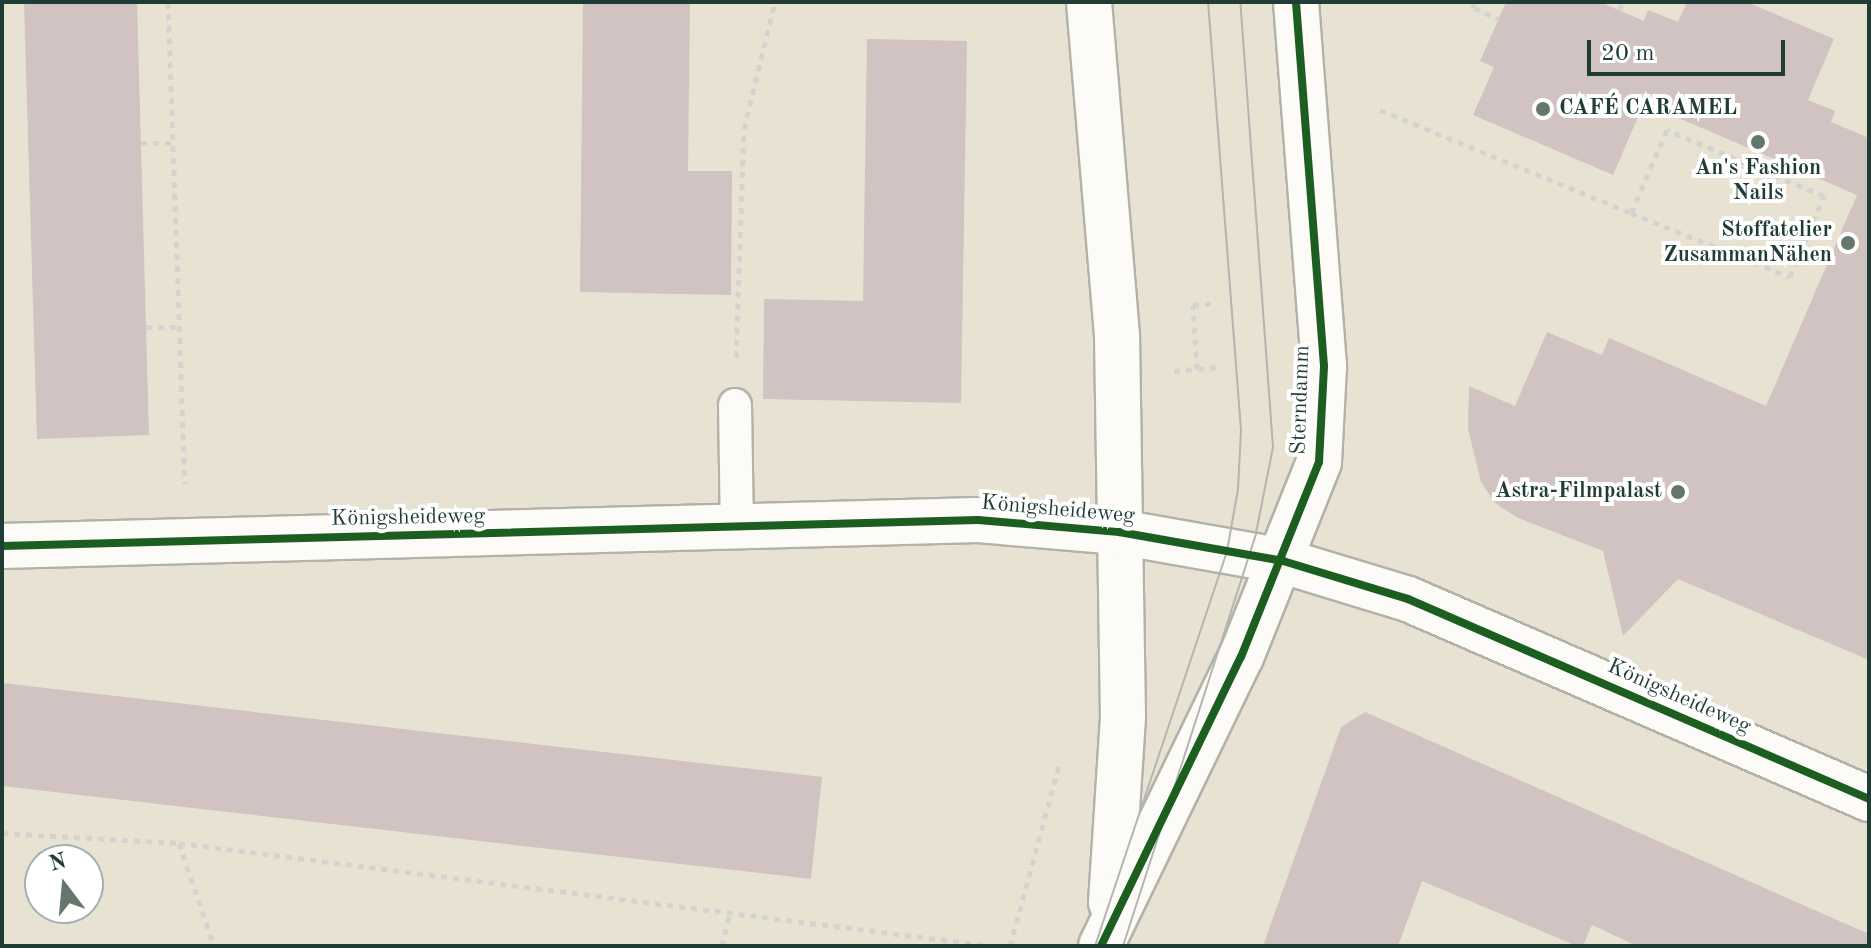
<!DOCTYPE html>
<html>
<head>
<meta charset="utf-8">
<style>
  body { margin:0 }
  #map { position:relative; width:1871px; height:948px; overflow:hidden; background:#e8e2d3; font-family:"Old Standard TT",serif }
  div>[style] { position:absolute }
  .building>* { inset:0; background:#d1c3c1 }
  .path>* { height:5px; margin-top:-2.5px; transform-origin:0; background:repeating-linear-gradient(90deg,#d3d4cf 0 6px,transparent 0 12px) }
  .roads { filter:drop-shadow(2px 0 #b3b2a8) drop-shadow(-2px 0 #b3b2a8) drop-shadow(0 2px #b3b2a8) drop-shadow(0 -2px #b3b2a8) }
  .lane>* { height:32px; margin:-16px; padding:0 16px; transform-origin:16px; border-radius:16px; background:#fcfbf8 }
  .secondary>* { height:44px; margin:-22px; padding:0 22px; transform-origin:22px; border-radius:22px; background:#fcfbf8 }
  .tram>* { height:2px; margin:-1px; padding:0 1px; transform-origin:1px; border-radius:1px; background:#b2b5b2 }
  .cycleway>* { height:8px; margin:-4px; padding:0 4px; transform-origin:4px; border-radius:4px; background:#1b5e20 }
  .dots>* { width:22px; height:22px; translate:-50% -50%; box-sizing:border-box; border:4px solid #fff; border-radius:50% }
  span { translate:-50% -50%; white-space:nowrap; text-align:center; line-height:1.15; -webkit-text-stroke:8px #fff; paint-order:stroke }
  .poi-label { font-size:22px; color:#1f3d34; font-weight:700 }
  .left { translate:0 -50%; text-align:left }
  .right { translate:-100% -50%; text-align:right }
  .street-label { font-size:22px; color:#1f3d34 }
  .frame { position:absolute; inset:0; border:4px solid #1f3d34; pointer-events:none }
  .north { position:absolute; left:24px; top:844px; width:80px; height:80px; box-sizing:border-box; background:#fff; border:2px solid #a5b1ae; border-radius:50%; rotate:344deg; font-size:22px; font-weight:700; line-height:32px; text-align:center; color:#1f3d34 }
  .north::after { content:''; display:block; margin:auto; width:28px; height:36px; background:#65776c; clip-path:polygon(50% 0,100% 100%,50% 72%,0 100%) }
  .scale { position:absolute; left:1587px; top:40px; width:198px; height:36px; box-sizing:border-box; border:4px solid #1f3d34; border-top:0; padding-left:10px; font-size:24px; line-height:28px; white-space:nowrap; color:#1f3d34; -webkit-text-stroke:6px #fff; paint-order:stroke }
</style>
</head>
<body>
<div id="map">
  <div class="building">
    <i style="clip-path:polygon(24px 2px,137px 2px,149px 435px,37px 439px)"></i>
    <i style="clip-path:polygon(583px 2px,690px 2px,688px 171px,732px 171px,731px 295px,580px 292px)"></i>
    <i style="clip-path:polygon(1506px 2px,1600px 2px,1644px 21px,1648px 10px,1678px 22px,1687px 2px,1747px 2px,1834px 39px,1808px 100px,1835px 111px,1831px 122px,1869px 138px,1869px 660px,1678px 579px,1623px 636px,1603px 551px,1518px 518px,1495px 503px,1481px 482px,1468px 429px,1469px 386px,1515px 406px,1547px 332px,1602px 355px,1609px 338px,1766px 406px,1857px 195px,1644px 103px,1613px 175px,1473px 115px,1494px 67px,1480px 61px)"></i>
    <i style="clip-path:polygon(867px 39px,967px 41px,961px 403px,763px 399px,764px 299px,863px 301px)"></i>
    <i style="clip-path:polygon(2px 683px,822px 777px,811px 879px,2px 786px)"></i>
    <i style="clip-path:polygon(1365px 712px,1869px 934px,1869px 946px,1637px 946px,1592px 925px,1583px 946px,1577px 946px,1422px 881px,1398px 946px,1263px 946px,1341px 727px)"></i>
  </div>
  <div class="path">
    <i style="left:168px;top:2px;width:482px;rotate:88deg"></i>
    <i style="left:1472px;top:2px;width:6px;rotate:72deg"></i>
    <i style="left:1474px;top:8px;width:27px;rotate:24deg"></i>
    <i style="left:1619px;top:10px;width:9px;rotate:-63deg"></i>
    <i style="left:1380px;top:110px;width:271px;rotate:22.3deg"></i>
    <i style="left:1631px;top:213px;width:171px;rotate:21.9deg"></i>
    <i style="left:1790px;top:277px;width:88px;rotate:-67.2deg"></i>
    <i style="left:1824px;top:196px;width:170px;rotate:-157.2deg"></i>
    <i style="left:1667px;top:130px;width:90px;rotate:113.4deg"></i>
    <i style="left:141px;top:143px;width:32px"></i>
    <i style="left:146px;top:327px;width:35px"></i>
    <i style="left:736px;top:357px;width:228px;rotate:-88deg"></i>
    <i style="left:744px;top:129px;width:131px;rotate:-76.3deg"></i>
    <i style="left:1197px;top:369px;width:64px;rotate:-93.6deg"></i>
    <i style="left:1193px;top:305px;width:23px;rotate:-5deg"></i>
    <i style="left:1174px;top:371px;width:42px;rotate:-5.4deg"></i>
    <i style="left:2px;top:833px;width:177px;rotate:3.2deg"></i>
    <i style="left:179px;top:843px;width:819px;rotate:7.22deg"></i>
    <i style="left:179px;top:843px;width:109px;rotate:71.2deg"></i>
    <i style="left:722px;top:946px;width:35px;rotate:-77deg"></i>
    <i style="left:1010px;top:946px;width:191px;rotate:-74.8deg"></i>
  </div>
  <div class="roads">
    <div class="lane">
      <i style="left:735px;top:405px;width:123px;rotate:89.1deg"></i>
    </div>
    <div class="secondary">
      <i style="left:1089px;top:2px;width:335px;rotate:85.2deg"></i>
      <i style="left:1117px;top:336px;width:381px;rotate:89.1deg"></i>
      <i style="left:1123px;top:717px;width:186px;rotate:93.7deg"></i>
      <i style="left:2px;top:546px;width:976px;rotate:-1.53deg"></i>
      <i style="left:978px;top:520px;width:142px;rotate:4.9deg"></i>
      <i style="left:1119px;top:532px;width:167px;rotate:10deg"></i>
      <i style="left:1283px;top:561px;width:131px;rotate:16.9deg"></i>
      <i style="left:1408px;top:599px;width:503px;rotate:23.45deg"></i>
      <i style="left:1101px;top:946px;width:321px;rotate:-64.2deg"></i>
      <i style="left:1241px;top:657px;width:210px;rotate:-68.2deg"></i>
      <i style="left:1319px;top:462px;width:96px;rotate:-87deg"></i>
      <i style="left:1324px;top:366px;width:365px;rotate:-94.4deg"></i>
    </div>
  </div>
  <div class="tram">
    <i style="left:1095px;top:946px;width:416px;rotate:-71.5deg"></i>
    <i style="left:1227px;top:551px;width:63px;rotate:-79.9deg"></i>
    <i style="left:1238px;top:489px;width:59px;rotate:-87.1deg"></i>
    <i style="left:1241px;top:430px;width:429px;rotate:-94.4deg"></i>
    <i style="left:1123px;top:946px;width:434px;rotate:-72.1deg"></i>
    <i style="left:1256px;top:533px;width:88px;rotate:-78.8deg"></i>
    <i style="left:1273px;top:447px;width:446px;rotate:-94.2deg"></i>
  </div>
  <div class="cycleway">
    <i style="left:2px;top:546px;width:976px;rotate:-1.53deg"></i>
    <i style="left:978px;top:520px;width:142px;rotate:4.9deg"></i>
    <i style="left:1119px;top:532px;width:167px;rotate:10deg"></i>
    <i style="left:1283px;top:561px;width:131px;rotate:16.9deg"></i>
    <i style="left:1408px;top:599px;width:503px;rotate:23.45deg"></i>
    <i style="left:1101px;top:946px;width:321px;rotate:-64.2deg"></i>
    <i style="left:1241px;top:657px;width:210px;rotate:-68.2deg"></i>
    <i style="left:1319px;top:462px;width:96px;rotate:-87deg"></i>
    <i style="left:1324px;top:366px;width:365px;rotate:-94.4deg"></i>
  </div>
  <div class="dots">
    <i style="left:1543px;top:109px;background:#65776c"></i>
    <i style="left:1758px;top:142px;background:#65776c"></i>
    <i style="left:1848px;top:243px;background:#65776c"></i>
    <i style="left:1678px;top:492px;background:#65776c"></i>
  </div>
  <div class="poi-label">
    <span class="left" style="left:1559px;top:109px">CAFÉ CARAMEL</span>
    <span style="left:1758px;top:181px">An's Fashion<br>Nails</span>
    <span class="right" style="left:1832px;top:243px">Stoffatelier<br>ZusammanNähen</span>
    <span class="right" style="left:1662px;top:492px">Astra-Filmpalast</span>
  </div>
  <div class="street-label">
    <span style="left:1301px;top:400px;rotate:-88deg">Sterndamm</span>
    <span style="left:1058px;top:510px;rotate:5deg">Königsheideweg</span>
    <span style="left:408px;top:518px;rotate:-1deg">Königsheideweg</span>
    <span style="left:1679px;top:697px;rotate:24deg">Königsheideweg</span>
  </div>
  <div class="frame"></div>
  <div class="north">N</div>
  <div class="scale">20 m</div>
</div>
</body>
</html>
